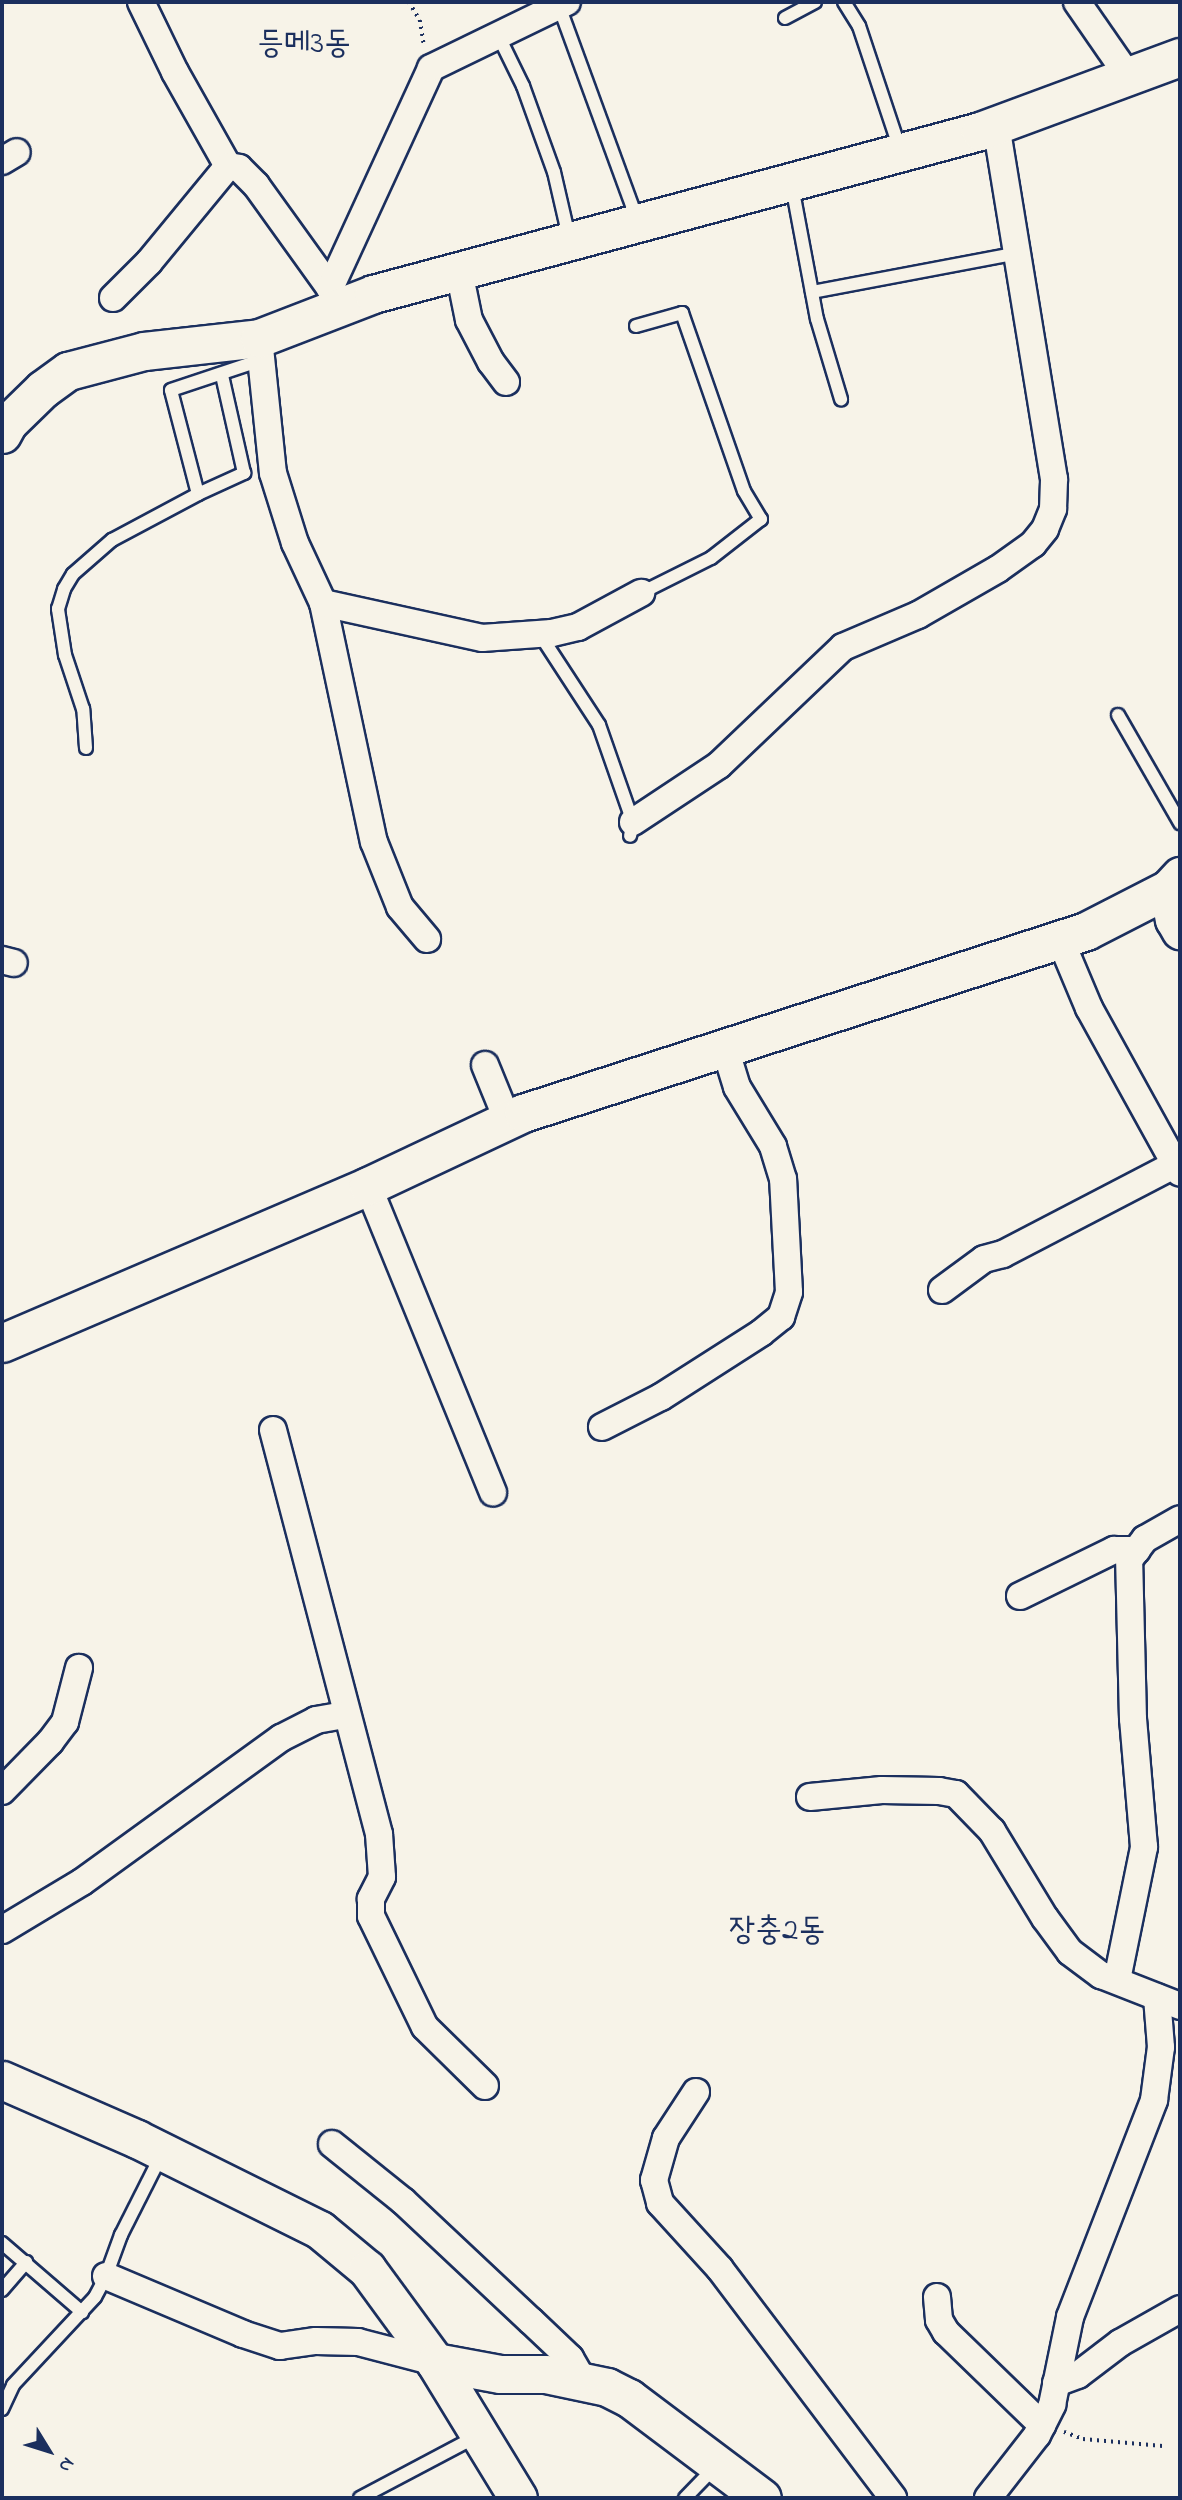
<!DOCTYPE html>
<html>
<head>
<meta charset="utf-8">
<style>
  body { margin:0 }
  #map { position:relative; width:1182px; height:2500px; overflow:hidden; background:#f7f3e8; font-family:"Indie Flower","Poor Story",sans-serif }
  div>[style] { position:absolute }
  .path>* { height:3.5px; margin-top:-1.75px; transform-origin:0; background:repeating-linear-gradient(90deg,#1b2f5e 0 2px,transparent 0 7px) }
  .roads { filter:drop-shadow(2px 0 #1b2f5e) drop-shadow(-2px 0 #1b2f5e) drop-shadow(0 2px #1b2f5e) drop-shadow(0 -2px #1b2f5e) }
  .lane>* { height:12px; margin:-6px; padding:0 6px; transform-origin:6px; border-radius:6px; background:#f7f3e8 }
  .street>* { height:26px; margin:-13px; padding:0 13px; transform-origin:13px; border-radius:13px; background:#f7f3e8 }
  .secondary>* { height:37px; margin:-18.5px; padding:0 18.5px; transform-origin:18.5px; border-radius:18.5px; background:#f7f3e8 }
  span { translate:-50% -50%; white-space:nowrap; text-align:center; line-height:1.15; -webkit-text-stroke:5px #f7f3e8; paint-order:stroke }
  .quarter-label { font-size:33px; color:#1b2f5e }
  .frame { position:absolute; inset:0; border:4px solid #1b2f5e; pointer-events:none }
  .north { position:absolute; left:14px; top:2416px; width:70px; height:70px; -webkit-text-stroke:5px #f7f3e8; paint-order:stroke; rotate:128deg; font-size:19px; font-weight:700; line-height:28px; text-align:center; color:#1b2f5e }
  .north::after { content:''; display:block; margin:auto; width:24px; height:32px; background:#1b2f5e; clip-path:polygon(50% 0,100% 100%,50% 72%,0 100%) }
</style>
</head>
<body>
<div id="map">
  <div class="path">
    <i style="left:409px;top:2px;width:21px;rotate:59deg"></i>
    <i style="left:420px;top:20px;width:25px;rotate:81deg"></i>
    <i style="left:1064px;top:2432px;width:20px;rotate:20deg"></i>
    <i style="left:1083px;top:2439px;width:80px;rotate:5deg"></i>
  </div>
  <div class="roads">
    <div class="lane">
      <i style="left:844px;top:2px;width:28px;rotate:58deg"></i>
      <i style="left:859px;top:26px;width:130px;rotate:71.6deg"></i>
      <i style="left:559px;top:6px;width:227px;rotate:69.9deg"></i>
      <i style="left:785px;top:18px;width:34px;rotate:-28deg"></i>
      <i style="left:498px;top:35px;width:57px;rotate:63.9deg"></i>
      <i style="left:523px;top:86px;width:91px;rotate:70.2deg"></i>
      <i style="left:554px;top:172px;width:67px;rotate:77deg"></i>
      <i style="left:792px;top:186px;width:135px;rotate:79.4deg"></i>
      <i style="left:817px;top:319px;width:84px;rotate:73.3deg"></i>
      <i style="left:812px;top:292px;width:210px;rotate:-10.7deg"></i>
      <i style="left:636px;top:326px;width:48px;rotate:-15.8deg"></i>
      <i style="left:682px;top:313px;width:188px;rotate:70.8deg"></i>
      <i style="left:744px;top:491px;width:33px;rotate:59deg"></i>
      <i style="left:761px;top:519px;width:63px;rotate:142deg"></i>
      <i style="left:711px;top:558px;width:78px;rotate:153.4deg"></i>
      <i style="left:198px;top:494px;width:51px;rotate:-24.5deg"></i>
      <i style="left:244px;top:473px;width:100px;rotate:-102.7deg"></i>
      <i style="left:539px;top:633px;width:110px;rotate:56.9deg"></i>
      <i style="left:599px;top:725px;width:103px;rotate:70.7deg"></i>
      <i style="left:633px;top:822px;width:14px;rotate:102deg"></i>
      <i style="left:1118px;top:715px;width:125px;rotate:60.1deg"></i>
      <i style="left:86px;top:748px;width:39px;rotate:-94deg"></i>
      <i style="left:83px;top:709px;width:57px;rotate:-108.4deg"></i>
      <i style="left:65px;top:655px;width:47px;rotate:-98.7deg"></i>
      <i style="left:58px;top:609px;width:21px;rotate:-73deg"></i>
      <i style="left:64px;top:589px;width:17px;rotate:-59deg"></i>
      <i style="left:73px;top:574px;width:52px;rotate:-41.1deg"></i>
      <i style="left:112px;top:540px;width:98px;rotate:-28.1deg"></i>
      <i style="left:198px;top:494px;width:107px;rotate:-104.6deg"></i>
      <i style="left:171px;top:390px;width:95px;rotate:-18.4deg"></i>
      <i style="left:2px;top:2243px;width:106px;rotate:40.8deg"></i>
      <i style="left:2px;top:2290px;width:37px;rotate:-49deg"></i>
      <i style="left:2px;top:2409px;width:26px;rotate:-65deg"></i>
      <i style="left:13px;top:2385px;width:120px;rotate:-47deg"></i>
      <i style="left:95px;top:2297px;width:24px;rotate:-62deg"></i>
      <i style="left:106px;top:2276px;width:44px;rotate:-69.9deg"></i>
      <i style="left:121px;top:2235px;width:91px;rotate:-63.2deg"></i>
      <i style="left:360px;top:2498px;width:130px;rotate:-27.9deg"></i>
      <i style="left:685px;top:2498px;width:45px;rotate:-45.9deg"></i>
    </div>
    <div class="street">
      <i style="left:141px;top:2px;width:78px;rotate:64.1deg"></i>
      <i style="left:175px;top:72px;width:108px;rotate:60.6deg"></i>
      <i style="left:1077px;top:2px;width:91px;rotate:55.3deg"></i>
      <i style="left:2px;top:161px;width:17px;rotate:-31deg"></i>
      <i style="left:459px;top:271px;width:50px;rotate:78.5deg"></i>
      <i style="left:469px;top:320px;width:47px;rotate:62.4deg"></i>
      <i style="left:491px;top:362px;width:25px;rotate:53deg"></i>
      <i style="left:113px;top:298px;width:51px;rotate:-45deg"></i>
      <i style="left:149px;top:262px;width:124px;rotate:-50.5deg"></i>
      <i style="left:228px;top:166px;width:11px;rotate:10deg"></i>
      <i style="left:239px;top:168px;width:24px;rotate:45deg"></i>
      <i style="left:256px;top:185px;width:127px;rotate:54.3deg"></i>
      <i style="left:339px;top:305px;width:19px;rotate:-118deg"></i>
      <i style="left:330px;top:288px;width:242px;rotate:-65.3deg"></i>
      <i style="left:431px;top:68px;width:151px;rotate:-25.9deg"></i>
      <i style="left:259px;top:338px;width:136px;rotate:84.1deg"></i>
      <i style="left:273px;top:473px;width:73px;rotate:72.6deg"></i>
      <i style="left:295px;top:543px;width:66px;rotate:65deg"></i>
      <i style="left:323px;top:603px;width:244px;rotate:78deg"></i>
      <i style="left:374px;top:842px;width:70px;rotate:68.2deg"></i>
      <i style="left:400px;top:907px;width:42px;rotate:49.8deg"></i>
      <i style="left:323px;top:603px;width:163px;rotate:12.4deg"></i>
      <i style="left:482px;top:638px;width:70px;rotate:-4.1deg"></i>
      <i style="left:552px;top:633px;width:27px;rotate:-13deg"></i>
      <i style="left:578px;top:627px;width:72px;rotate:-28.4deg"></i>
      <i style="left:633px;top:822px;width:103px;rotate:-33.5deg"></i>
      <i style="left:719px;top:765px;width:171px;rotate:-43.6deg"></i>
      <i style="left:843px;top:647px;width:82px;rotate:-23.1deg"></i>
      <i style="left:918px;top:615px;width:92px;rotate:-29.9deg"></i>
      <i style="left:998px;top:569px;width:43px;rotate:-35.5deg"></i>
      <i style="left:1033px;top:544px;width:19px;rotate:-51deg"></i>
      <i style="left:1045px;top:529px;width:22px;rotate:-68deg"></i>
      <i style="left:1053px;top:509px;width:30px;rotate:-88deg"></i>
      <i style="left:1054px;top:479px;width:358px;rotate:-99.3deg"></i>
      <i style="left:1060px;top:939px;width:75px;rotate:67.2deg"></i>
      <i style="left:1089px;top:1008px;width:188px;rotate:61.1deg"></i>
      <i style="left:2px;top:960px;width:12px;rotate:14deg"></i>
      <i style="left:485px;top:1065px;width:58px;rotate:67.8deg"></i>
      <i style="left:368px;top:1186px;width:331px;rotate:67.8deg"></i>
      <i style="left:942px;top:1290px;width:52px;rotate:-36.4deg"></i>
      <i style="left:984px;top:1259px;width:20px;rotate:-15deg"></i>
      <i style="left:1003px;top:1254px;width:195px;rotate:-27.5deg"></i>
      <i style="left:602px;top:1427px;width:66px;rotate:-27deg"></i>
      <i style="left:661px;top:1397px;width:119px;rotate:-32.6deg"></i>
      <i style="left:761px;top:1333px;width:26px;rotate:-39deg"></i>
      <i style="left:781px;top:1317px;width:26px;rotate:-72deg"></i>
      <i style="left:789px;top:1292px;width:113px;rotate:-93deg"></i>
      <i style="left:783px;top:1179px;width:34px;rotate:-107deg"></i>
      <i style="left:773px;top:1146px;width:69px;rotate:-121.4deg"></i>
      <i style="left:737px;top:1087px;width:41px;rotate:-107.1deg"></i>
      <i style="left:273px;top:1430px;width:418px;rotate:75.3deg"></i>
      <i style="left:379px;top:1834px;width:43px;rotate:86deg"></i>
      <i style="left:382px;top:1877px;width:25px;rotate:117deg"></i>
      <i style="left:371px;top:1899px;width:17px;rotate:90deg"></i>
      <i style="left:371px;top:1916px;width:123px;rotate:64.1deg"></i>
      <i style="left:425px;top:2027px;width:84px;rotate:44.5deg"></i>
      <i style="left:1020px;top:1596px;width:105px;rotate:-26.1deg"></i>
      <i style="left:1114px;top:1550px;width:23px"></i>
      <i style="left:2px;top:1791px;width:69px;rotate:-45.6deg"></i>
      <i style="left:50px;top:1742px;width:25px;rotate:-53deg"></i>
      <i style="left:65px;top:1722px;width:56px;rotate:-75.5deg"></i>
      <i style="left:810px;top:1797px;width:72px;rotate:-5.6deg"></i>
      <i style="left:882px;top:1790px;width:57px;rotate:1deg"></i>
      <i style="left:939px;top:1791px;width:17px;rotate:10deg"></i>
      <i style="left:956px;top:1794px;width:52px;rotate:45.8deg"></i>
      <i style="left:992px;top:1831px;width:102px;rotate:58.7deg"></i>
      <i style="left:1045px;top:1918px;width:42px;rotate:53.7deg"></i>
      <i style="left:1070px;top:1952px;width:39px;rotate:37deg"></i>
      <i style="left:1101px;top:1975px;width:85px;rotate:21.4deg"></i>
      <i style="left:2px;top:1930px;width:93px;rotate:-31deg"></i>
      <i style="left:82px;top:1882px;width:246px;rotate:-35.9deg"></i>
      <i style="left:281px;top:1738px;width:39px;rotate:-27deg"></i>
      <i style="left:316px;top:1720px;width:29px;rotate:-10deg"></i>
      <i style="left:1117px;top:1980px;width:136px;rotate:-78.5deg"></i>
      <i style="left:1144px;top:1847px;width:128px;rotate:-94.9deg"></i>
      <i style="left:1133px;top:1719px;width:159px;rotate:-91.4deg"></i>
      <i style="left:1129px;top:1560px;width:26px;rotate:-53deg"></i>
      <i style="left:1145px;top:1539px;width:40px;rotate:-29.7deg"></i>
      <i style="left:696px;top:2092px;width:55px;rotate:123.1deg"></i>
      <i style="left:666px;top:2138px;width:44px;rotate:105.9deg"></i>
      <i style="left:654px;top:2180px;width:24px;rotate:75deg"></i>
      <i style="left:660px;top:2203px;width:89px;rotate:47.7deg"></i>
      <i style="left:720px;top:2269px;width:287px;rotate:52.9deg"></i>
      <i style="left:332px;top:2144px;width:91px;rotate:38.8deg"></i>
      <i style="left:403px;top:2201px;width:175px;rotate:43.2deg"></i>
      <i style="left:531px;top:2321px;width:54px;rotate:43.5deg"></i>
      <i style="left:570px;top:2358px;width:28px;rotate:60deg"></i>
      <i style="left:106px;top:2276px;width:149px;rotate:22.9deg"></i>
      <i style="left:243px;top:2334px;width:39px;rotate:18deg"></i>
      <i style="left:280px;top:2346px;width:36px;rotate:-8deg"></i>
      <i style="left:316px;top:2341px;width:42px;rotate:1.4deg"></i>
      <i style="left:358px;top:2342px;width:80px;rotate:14.6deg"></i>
      <i style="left:937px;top:2297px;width:23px;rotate:85deg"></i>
      <i style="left:939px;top:2320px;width:14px;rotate:60deg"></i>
      <i style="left:946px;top:2332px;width:134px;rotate:44.1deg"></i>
      <i style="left:1056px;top:2383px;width:23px;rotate:-20deg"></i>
      <i style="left:1078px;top:2375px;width:53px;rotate:-37.3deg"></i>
      <i style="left:1120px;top:2343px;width:69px;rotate:-29.5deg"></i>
      <i style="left:988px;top:2498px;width:80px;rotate:-52.1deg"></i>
      <i style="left:1037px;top:2435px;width:34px;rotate:-63deg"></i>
      <i style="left:1052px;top:2405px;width:90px;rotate:-78.4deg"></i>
      <i style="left:1070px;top:2317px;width:233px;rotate:-68.8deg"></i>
      <i style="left:1154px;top:2100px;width:53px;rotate:-82.5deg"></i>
      <i style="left:1161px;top:2047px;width:50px;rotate:-94.6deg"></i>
    </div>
    <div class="secondary">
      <i style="left:2px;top:434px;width:13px;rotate:-61deg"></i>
      <i style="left:8px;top:423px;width:49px;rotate:-44.2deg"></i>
      <i style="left:43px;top:389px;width:31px;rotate:-36deg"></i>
      <i style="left:68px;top:371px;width:79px;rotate:-14.7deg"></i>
      <i style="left:144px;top:351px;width:116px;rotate:-6.4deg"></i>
      <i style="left:259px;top:338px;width:122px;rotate:-21.1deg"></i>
      <i style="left:373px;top:294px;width:629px;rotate:-15.03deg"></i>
      <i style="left:980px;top:131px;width:213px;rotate:-20.3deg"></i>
      <i style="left:1168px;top:889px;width:31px;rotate:79deg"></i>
      <i style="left:1174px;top:919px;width:13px;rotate:61deg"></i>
      <i style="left:2px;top:1343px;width:398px;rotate:-23.2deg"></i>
      <i style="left:368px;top:1186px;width:171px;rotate:-25.2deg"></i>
      <i style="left:523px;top:1113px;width:592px;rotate:-17.91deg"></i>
      <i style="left:1086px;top:931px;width:92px;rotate:-27.1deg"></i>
      <i style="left:1168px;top:889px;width:18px;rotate:-47deg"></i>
      <i style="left:2px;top:2080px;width:147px;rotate:23.6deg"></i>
      <i style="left:137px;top:2139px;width:204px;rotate:26.4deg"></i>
      <i style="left:320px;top:2230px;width:61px;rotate:39.7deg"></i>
      <i style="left:367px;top:2269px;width:115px;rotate:53.8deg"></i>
      <i style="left:435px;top:2362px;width:159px;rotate:58.6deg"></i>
      <i style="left:435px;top:2362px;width:66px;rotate:10.5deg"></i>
      <i style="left:500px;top:2374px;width:45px"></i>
      <i style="left:545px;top:2374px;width:63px;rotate:11.8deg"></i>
      <i style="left:607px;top:2387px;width:25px;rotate:27deg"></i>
      <i style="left:629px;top:2398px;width:166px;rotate:36.9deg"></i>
    </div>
  </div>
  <div class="quarter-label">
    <span style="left:304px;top:45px">등메3동</span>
    <span style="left:777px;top:1932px">장충2동</span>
  </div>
  <div class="frame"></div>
  <div class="north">N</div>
</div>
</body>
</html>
